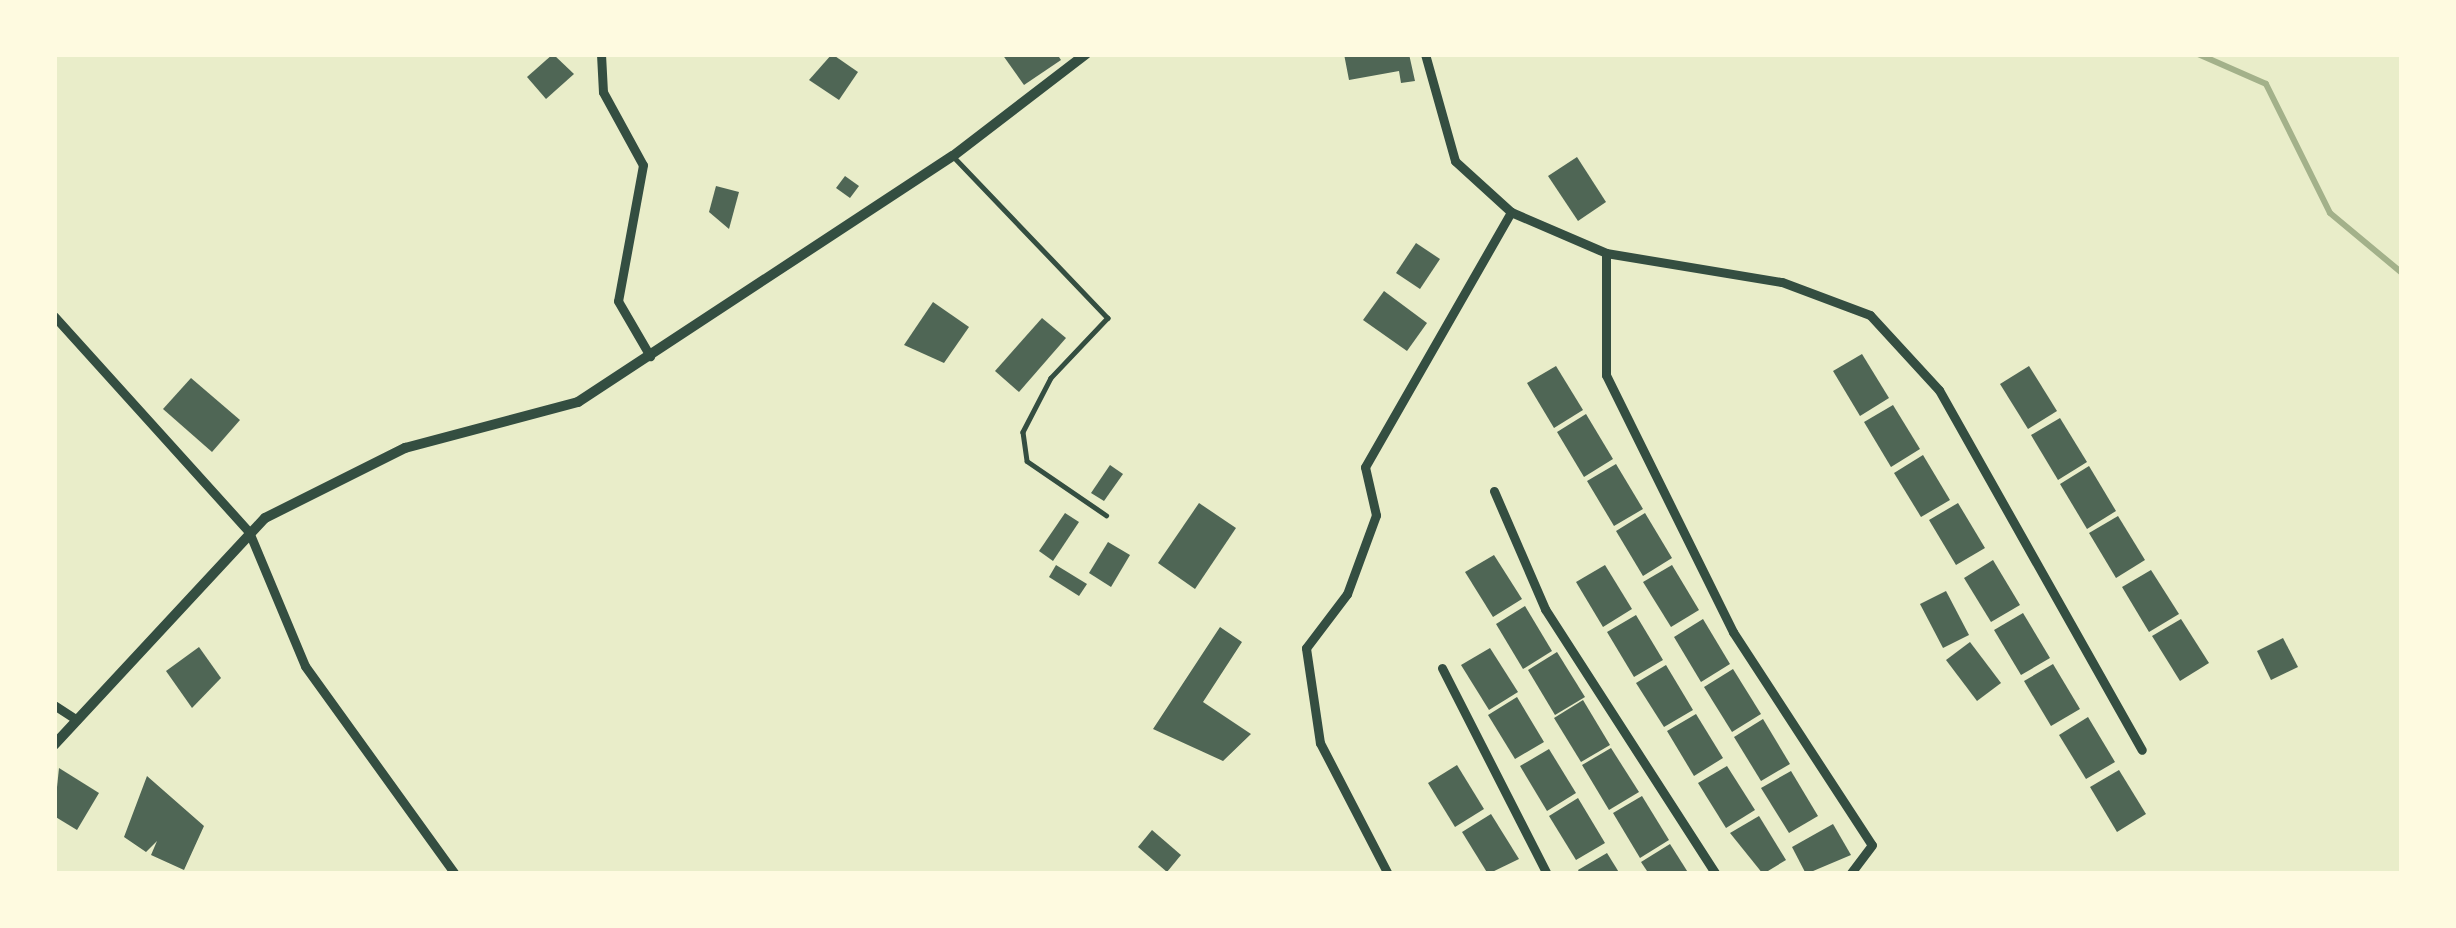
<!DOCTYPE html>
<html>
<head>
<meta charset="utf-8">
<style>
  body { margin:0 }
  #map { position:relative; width:2456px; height:928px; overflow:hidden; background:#e9edc9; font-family:"Fira Sans",sans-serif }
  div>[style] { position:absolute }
  .stream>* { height:6px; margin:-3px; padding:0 3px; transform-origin:3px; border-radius:3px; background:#a3b18a }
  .building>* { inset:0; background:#4f6655 }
  .service>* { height:4.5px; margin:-2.25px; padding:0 2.25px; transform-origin:2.25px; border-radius:2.25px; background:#344e41 }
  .minor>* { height:9px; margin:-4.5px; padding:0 4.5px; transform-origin:4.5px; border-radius:4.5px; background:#344e41 }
  .tertiary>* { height:10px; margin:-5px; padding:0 5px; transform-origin:5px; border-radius:5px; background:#344e41 }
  span { translate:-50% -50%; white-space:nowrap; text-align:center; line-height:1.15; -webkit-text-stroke:9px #fefae0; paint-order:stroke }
  .frame { position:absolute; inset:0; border:57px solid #fefae0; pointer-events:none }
</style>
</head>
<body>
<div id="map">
  <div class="stream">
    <i style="left:2198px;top:54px;width:74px;rotate:23.8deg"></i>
    <i style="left:2266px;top:84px;width:144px;rotate:63.6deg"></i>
    <i style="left:2330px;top:213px;width:94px;rotate:39.8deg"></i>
  </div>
  <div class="building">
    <i style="clip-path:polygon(553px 54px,574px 74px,546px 99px,527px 77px)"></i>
    <i style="clip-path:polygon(832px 54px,858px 72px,839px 100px,809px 80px)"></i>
    <i style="clip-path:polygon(1002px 54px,1057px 54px,1061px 60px,1024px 85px)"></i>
    <i style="clip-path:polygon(1344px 54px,1409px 54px,1415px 81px,1401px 83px,1399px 71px,1349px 80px)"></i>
    <i style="clip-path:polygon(1577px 157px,1606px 202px,1578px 221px,1548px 176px)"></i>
    <i style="clip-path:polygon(845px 176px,859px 186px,850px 198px,836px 188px)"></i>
    <i style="clip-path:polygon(716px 186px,739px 192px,729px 229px,709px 212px)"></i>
    <i style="clip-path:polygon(1416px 243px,1440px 259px,1420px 289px,1396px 273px)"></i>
    <i style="clip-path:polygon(1384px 291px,1427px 323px,1407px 351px,1363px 320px)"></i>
    <i style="clip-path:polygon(933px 302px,969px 327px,944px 363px,904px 345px)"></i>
    <i style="clip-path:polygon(1042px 318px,1066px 338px,1019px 392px,995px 371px)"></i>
    <i style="clip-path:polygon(1862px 354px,1889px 398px,1860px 416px,1833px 371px)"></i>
    <i style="clip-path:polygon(1556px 366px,1583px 410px,1554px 428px,1527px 383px)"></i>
    <i style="clip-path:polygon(2029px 366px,2057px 411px,2028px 429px,2000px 384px)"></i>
    <i style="clip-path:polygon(191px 378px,240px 420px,212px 452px,163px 409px)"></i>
    <i style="clip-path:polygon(1893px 405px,1920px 449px,1891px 467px,1864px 422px)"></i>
    <i style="clip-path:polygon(1586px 414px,1613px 459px,1584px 477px,1557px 432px)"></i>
    <i style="clip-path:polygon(2060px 418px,2087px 462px,2058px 480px,2031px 435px)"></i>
    <i style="clip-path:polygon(1923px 455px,1950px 500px,1921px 517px,1894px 473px)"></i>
    <i style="clip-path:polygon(1616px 464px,1643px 509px,1614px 526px,1587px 481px)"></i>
    <i style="clip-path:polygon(1110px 465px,1123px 474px,1104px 501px,1091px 493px)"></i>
    <i style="clip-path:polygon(2089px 466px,2116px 511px,2087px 529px,2060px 484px)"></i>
    <i style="clip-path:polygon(1199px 503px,1236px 528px,1195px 589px,1158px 563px)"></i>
    <i style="clip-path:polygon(1958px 503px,1985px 548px,1956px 565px,1929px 520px)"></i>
    <i style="clip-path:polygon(1065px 513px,1079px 522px,1053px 561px,1039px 551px)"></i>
    <i style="clip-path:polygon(1645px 513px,1672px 558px,1643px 576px,1616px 531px)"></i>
    <i style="clip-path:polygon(2118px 516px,2145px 560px,2116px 578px,2089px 533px)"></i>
    <i style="clip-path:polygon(1108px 542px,1130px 555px,1111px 587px,1089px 573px)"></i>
    <i style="clip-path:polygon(1494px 555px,1522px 599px,1493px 617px,1465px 572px)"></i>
    <i style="clip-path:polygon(1993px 560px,2020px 605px,1991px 622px,1964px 578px)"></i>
    <i style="clip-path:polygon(1056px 565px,1087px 584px,1079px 596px,1049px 577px)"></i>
    <i style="clip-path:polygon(1605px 565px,1632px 609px,1603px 627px,1576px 582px)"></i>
    <i style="clip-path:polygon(1672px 565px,1699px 610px,1671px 627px,1643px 582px)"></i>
    <i style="clip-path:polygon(2151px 570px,2179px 614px,2149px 632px,2122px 587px)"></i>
    <i style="clip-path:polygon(1946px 591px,1969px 635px,1943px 648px,1920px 604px)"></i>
    <i style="clip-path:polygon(1525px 606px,1552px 651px,1523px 669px,1496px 624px)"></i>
    <i style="clip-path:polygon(2023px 613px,2050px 658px,2021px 675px,1994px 630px)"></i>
    <i style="clip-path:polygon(1636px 615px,1663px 660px,1634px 677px,1607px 632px)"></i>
    <i style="clip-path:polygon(1703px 619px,1730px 664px,1701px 682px,1674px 637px)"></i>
    <i style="clip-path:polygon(2181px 619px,2209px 663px,2180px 681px,2152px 636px)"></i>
    <i style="clip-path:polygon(1220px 627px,1242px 642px,1203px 702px,1251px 734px,1223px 761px,1153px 729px)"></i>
    <i style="clip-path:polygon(2283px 638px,2298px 667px,2271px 680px,2257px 651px)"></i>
    <i style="clip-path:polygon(1970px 642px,2001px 683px,1977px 701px,1946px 660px)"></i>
    <i style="clip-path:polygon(199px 647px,221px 678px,192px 708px,166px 671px)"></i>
    <i style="clip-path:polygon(1490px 648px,1518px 692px,1489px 710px,1461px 665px)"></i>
    <i style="clip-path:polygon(1557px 652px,1585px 697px,1555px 715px,1528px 670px)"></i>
    <i style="clip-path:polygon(2053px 664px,2080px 709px,2051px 726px,2024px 681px)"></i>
    <i style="clip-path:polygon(1666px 665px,1693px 710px,1664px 727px,1636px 683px)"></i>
    <i style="clip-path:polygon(1733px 669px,1761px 714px,1732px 732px,1704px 687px)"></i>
    <i style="clip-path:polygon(1517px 697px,1544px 742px,1515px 759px,1488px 715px)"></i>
    <i style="clip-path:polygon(1583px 700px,1610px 745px,1581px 762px,1554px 718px)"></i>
    <i style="clip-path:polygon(1696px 714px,1723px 758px,1694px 776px,1667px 731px)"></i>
    <i style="clip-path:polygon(2088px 717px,2115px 762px,2086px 779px,2059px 735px)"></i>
    <i style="clip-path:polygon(1763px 719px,1790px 764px,1761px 781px,1734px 737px)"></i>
    <i style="clip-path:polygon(1611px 748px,1639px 792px,1609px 810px,1582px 765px)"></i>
    <i style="clip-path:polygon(1549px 749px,1576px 793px,1547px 811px,1520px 766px)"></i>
    <i style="clip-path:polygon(1457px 765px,1484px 809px,1455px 827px,1428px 783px)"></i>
    <i style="clip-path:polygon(1727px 766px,1755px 810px,1726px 828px,1698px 783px)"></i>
    <i style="clip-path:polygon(59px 768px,99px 793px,77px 830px,54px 816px)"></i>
    <i style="clip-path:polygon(2119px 770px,2146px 814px,2117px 832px,2090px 787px)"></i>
    <i style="clip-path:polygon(1791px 771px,1818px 816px,1789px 833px,1761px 788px)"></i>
    <i style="clip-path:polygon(147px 776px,204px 826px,184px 870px,151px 855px,157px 841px,146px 852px,124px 837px)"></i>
    <i style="clip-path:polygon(1642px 796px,1669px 840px,1640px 858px,1613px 813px)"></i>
    <i style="clip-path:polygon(1578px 798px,1605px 843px,1576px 860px,1549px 816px)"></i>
    <i style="clip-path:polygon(1491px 814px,1519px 859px,1488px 874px,1462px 832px)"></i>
    <i style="clip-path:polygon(1759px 816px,1786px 860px,1763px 874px,1730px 833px)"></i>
    <i style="clip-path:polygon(1833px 824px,1851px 855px,1806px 874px,1792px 847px)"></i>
    <i style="clip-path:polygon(1152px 830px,1181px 855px,1167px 872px,1138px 847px)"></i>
    <i style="clip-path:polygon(1670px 844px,1689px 874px,1649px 874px,1641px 862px)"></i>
    <i style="clip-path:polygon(1607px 853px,1620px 874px,1580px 874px,1578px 870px)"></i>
  </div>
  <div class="service">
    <i style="left:953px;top:156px;width:224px;rotate:46.3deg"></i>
    <i style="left:1108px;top:318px;width:83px;rotate:133.5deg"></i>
    <i style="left:1051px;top:378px;width:61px;rotate:117.4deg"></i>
    <i style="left:1023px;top:432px;width:29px;rotate:82deg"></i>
    <i style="left:1027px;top:461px;width:96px;rotate:34.4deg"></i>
  </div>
  <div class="minor">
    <i style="left:601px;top:54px;width:38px;rotate:87deg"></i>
    <i style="left:603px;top:92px;width:83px;rotate:61.3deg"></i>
    <i style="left:643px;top:165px;width:138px;rotate:100.4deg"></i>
    <i style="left:618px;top:301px;width:64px;rotate:59.8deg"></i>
    <i style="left:1425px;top:54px;width:111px;rotate:74.3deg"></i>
    <i style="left:1455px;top:161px;width:76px;rotate:42.3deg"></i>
    <i style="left:1511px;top:212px;width:103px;rotate:23.3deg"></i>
    <i style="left:1606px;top:253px;width:178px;rotate:9.4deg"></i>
    <i style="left:1782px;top:282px;width:94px;rotate:20.6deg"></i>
    <i style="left:1870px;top:315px;width:102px;rotate:47.4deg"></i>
    <i style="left:1939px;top:390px;width:413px;rotate:60.6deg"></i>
    <i style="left:1606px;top:253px;width:122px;rotate:90deg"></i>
    <i style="left:1606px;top:375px;width:287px;rotate:63.7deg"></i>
    <i style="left:1733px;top:632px;width:254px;rotate:56.9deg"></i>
    <i style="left:1872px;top:845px;width:36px;rotate:127deg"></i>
    <i style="left:54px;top:316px;width:291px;rotate:47.9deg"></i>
    <i style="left:249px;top:532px;width:145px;rotate:67.3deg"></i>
    <i style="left:305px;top:666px;width:256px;rotate:54.2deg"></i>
    <i style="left:1494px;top:491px;width:129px;rotate:66.6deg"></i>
    <i style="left:1545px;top:609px;width:315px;rotate:57.2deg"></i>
    <i style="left:1442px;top:668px;width:231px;rotate:63deg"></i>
    <i style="left:54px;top:705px;width:27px;rotate:33deg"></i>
    <i style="left:1388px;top:874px;width:148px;rotate:-117.4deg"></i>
    <i style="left:1320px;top:743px;width:96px;rotate:-98.4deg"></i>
    <i style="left:1306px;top:648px;width:68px;rotate:-52.8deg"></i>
    <i style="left:1347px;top:594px;width:84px;rotate:-69.8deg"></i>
    <i style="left:1376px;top:515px;width:49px;rotate:-102.9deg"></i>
    <i style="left:1365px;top:467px;width:294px;rotate:-60.2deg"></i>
  </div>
  <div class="tertiary">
    <i style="left:54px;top:745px;width:310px;rotate:-47.1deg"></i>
    <i style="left:265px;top:518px;width:157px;rotate:-26.6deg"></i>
    <i style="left:405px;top:448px;width:179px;rotate:-14.9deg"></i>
    <i style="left:578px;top:402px;width:448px;rotate:-33.3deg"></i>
    <i style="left:953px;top:156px;width:168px;rotate:-37.5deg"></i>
  </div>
  <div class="frame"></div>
</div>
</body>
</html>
